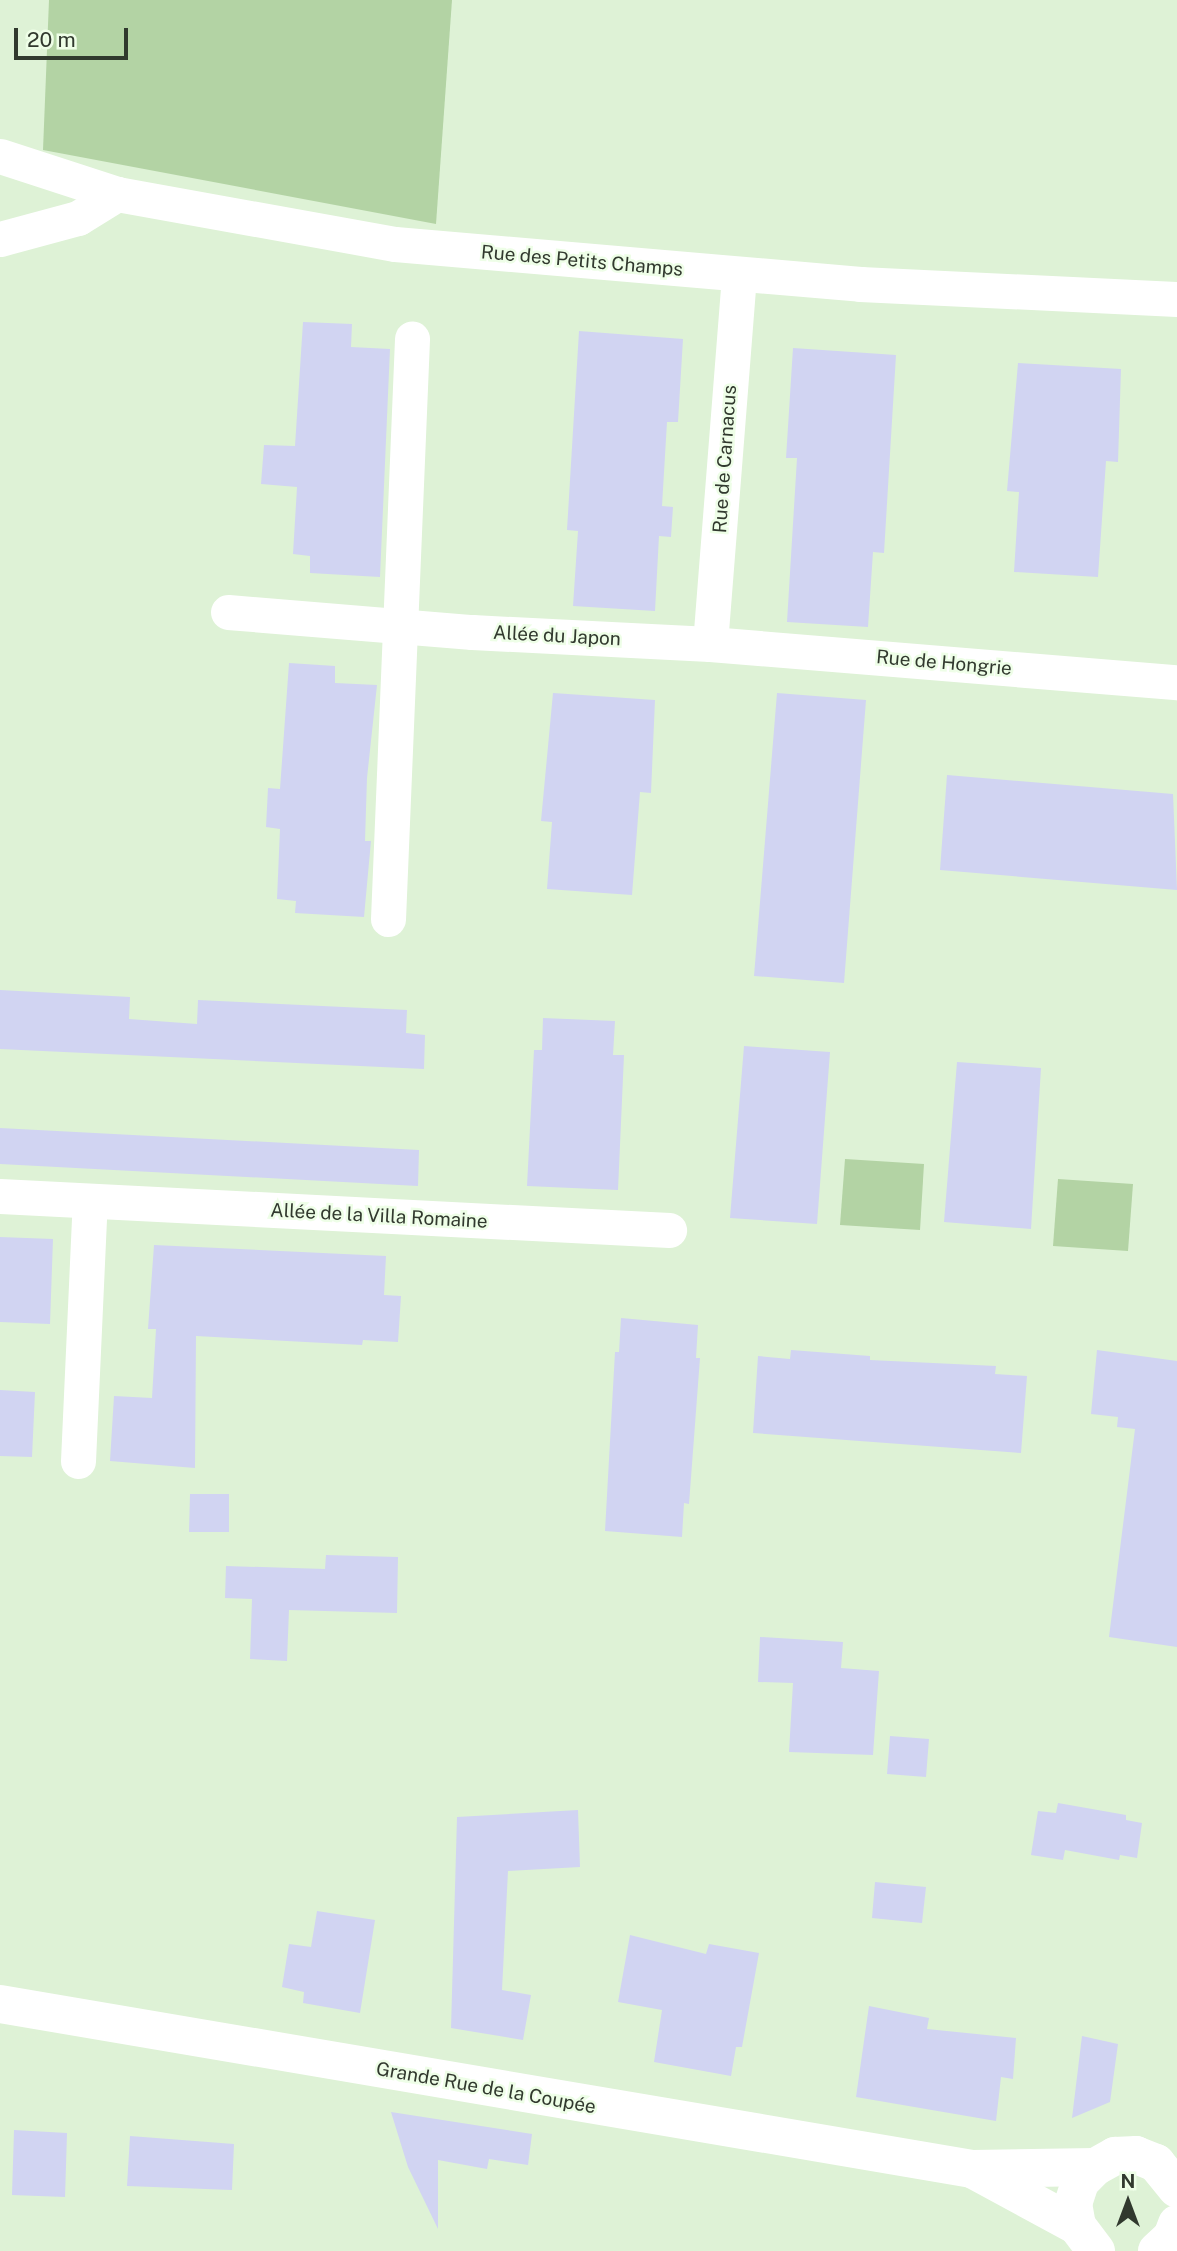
<!DOCTYPE html>
<html>
<head>
<meta charset="utf-8">
<style>
  body { margin:0 }
  #map { position:relative; width:1177px; height:2251px; overflow:hidden; background:#def2d6; font-family:"Public Sans",sans-serif }
  div>[style] { position:absolute }
  .green>* { inset:0; background:#b3d3a4 }
  .building>* { inset:0; background:#d1d4f2 }
  .street>* { height:35px; margin:-17.5px; padding:0 17.5px; transform-origin:17.5px; border-radius:17.5px; background:#fff }
  .secondary>* { height:38px; margin:-19px; padding:0 19px; transform-origin:19px; border-radius:19px; background:#fff }
  span { translate:-50% -50%; white-space:nowrap; text-align:center; line-height:1.15; -webkit-text-stroke:5px #eefee7; paint-order:stroke }
  .street-label { font-size:19px; color:#31392e }
  .north { position:absolute; left:1093px; top:2167px; width:70px; height:70px; -webkit-text-stroke:5px #eefee7; paint-order:stroke; rotate:0deg; font-size:19px; font-weight:700; line-height:28px; text-align:center; color:#31392e }
  .north::after { content:''; display:block; margin:auto; width:24px; height:32px; background:#31392e; clip-path:polygon(50% 0,100% 100%,50% 72%,0 100%) }
  .scale { position:absolute; left:14px; top:28px; width:114px; height:32px; box-sizing:border-box; border:4px solid #31392e; border-top:0; padding-left:9px; font-size:21px; line-height:24px; white-space:nowrap; color:#31392e; -webkit-text-stroke:5px #eefee7; paint-order:stroke }
</style>
</head>
<body>
<div id="map">
  <div class="green">
    <i style="clip-path:polygon(49px 0,452px 0,436px 224px,43px 150px)"></i>
    <i style="clip-path:polygon(845px 1159px,924px 1164px,920px 1230px,840px 1225px)"></i>
    <i style="clip-path:polygon(1058px 1179px,1133px 1184px,1128px 1251px,1053px 1246px)"></i>
  </div>
  <div class="building">
    <i style="clip-path:polygon(303px 322px,352px 324px,351px 347px,390px 349px,380px 577px,310px 573px,310px 556px,293px 554px,297px 487px,261px 484px,264px 445px,295px 446px)"></i>
    <i style="clip-path:polygon(579px 331px,683px 339px,678px 422px,667px 422px,662px 506px,673px 507px,671px 537px,659px 536px,655px 611px,573px 606px,578px 531px,567px 530px)"></i>
    <i style="clip-path:polygon(793px 348px,896px 355px,884px 553px,873px 552px,868px 627px,787px 622px,797px 458px,786px 458px)"></i>
    <i style="clip-path:polygon(1018px 363px,1121px 369px,1118px 462px,1106px 461px,1098px 577px,1014px 572px,1019px 492px,1007px 491px)"></i>
    <i style="clip-path:polygon(289px 663px,335px 666px,335px 683px,377px 685px,367px 778px,365px 841px,371px 841px,364px 917px,295px 913px,296px 901px,277px 899px,280px 829px,266px 827px,268px 788px,280px 789px)"></i>
    <i style="clip-path:polygon(553px 693px,655px 700px,651px 793px,640px 792px,632px 895px,547px 889px,552px 822px,541px 821px)"></i>
    <i style="clip-path:polygon(777px 693px,866px 700px,844px 983px,754px 976px)"></i>
    <i style="clip-path:polygon(947px 775px,1173px 794px,1177px 890px,940px 870px)"></i>
    <i style="clip-path:polygon(0 990px,130px 997px,129px 1019px,197px 1024px,198px 1000px,407px 1010px,406px 1033px,425px 1035px,424px 1069px,0 1049px)"></i>
    <i style="clip-path:polygon(543px 1018px,615px 1021px,613px 1055px,624px 1055px,618px 1190px,527px 1186px,534px 1050px,542px 1050px)"></i>
    <i style="clip-path:polygon(744px 1046px,830px 1052px,817px 1224px,730px 1218px)"></i>
    <i style="clip-path:polygon(957px 1062px,1041px 1068px,1031px 1229px,944px 1222px)"></i>
    <i style="clip-path:polygon(0 1128px,419px 1150px,418px 1186px,0 1164px)"></i>
    <i style="clip-path:polygon(0 1237px,53px 1239px,50px 1324px,0 1322px)"></i>
    <i style="clip-path:polygon(154px 1245px,386px 1256px,384px 1295px,401px 1296px,398px 1342px,363px 1340px,362px 1345px,196px 1336px,195px 1468px,110px 1461px,114px 1396px,152px 1398px,156px 1329px,148px 1329px)"></i>
    <i style="clip-path:polygon(621px 1318px,698px 1325px,696px 1358px,700px 1358px,689px 1504px,684px 1503px,682px 1537px,605px 1531px,615px 1352px,619px 1352px)"></i>
    <i style="clip-path:polygon(791px 1350px,870px 1356px,870px 1360px,996px 1366px,995px 1374px,1027px 1376px,1021px 1453px,753px 1433px,758px 1356px,790px 1359px)"></i>
    <i style="clip-path:polygon(1097px 1350px,1177px 1361px,1177px 1647px,1109px 1637px,1135px 1429px,1117px 1427px,1118px 1417px,1091px 1414px)"></i>
    <i style="clip-path:polygon(0 1390px,35px 1392px,32px 1457px,0 1456px)"></i>
    <i style="clip-path:polygon(190px 1494px,229px 1494px,229px 1532px,189px 1532px)"></i>
    <i style="clip-path:polygon(326px 1555px,398px 1557px,397px 1613px,289px 1610px,287px 1661px,250px 1659px,252px 1599px,225px 1598px,226px 1566px,325px 1569px)"></i>
    <i style="clip-path:polygon(760px 1637px,843px 1642px,841px 1668px,879px 1671px,873px 1755px,789px 1752px,793px 1683px,758px 1682px)"></i>
    <i style="clip-path:polygon(890px 1736px,929px 1739px,926px 1777px,887px 1774px)"></i>
    <i style="clip-path:polygon(1058px 1803px,1126px 1815px,1126px 1820px,1142px 1823px,1137px 1858px,1120px 1855px,1119px 1860px,1065px 1850px,1063px 1860px,1031px 1855px,1038px 1811px,1056px 1813px)"></i>
    <i style="clip-path:polygon(578px 1810px,580px 1867px,508px 1871px,502px 1990px,531px 1995px,523px 2040px,451px 2028px,457px 1817px)"></i>
    <i style="clip-path:polygon(875px 1882px,926px 1887px,922px 1923px,872px 1918px)"></i>
    <i style="clip-path:polygon(317px 1911px,375px 1920px,360px 2013px,303px 2003px,304px 1992px,282px 1987px,289px 1944px,311px 1947px)"></i>
    <i style="clip-path:polygon(630px 1935px,706px 1954px,709px 1944px,759px 1953px,742px 2047px,736px 2047px,731px 2076px,654px 2062px,662px 2010px,618px 2002px)"></i>
    <i style="clip-path:polygon(869px 2006px,929px 2018px,927px 2029px,1016px 2038px,1013px 2079px,1001px 2077px,996px 2121px,856px 2097px)"></i>
    <i style="clip-path:polygon(1082px 2036px,1118px 2044px,1110px 2102px,1072px 2118px)"></i>
    <i style="clip-path:polygon(391px 2112px,532px 2134px,528px 2165px,489px 2159px,487px 2169px,438px 2160px,438px 2229px,408px 2167px)"></i>
    <i style="clip-path:polygon(14px 2130px,67px 2133px,65px 2197px,12px 2195px)"></i>
    <i style="clip-path:polygon(130px 2136px,234px 2144px,232px 2190px,127px 2186px)"></i>
  </div>
  <div class="street">
    <i style="left:0;top:156px;width:123px;rotate:18deg"></i>
    <i style="left:0;top:239px;width:81px;rotate:-15.1deg"></i>
    <i style="left:78px;top:218px;width:46px;rotate:-31.6deg"></i>
    <i style="left:117px;top:194px;width:282px;rotate:10.2deg"></i>
    <i style="left:395px;top:244px;width:467px;rotate:4.9deg"></i>
    <i style="left:860px;top:284px;width:317px;rotate:2.7deg"></i>
    <i style="left:228px;top:612px;width:245px;rotate:4.7deg"></i>
    <i style="left:472px;top:632px;width:238px;rotate:2.9deg"></i>
    <i style="left:710px;top:644px;width:469px;rotate:4.7deg"></i>
    <i style="left:710px;top:644px;width:370px;rotate:-85.5deg"></i>
    <i style="left:388px;top:919px;width:581px;rotate:-87.63deg"></i>
    <i style="left:0;top:1196px;width:670px;rotate:2.91deg"></i>
    <i style="left:78px;top:1461px;width:260px;rotate:-87.4deg"></i>
  </div>
  <div class="secondary">
    <i style="left:0;top:2004px;width:986px;rotate:9.63deg"></i>
    <i style="left:972px;top:2169px;width:123px;rotate:-0.9deg"></i>
    <i style="left:974px;top:2170px;width:117px;rotate:28.5deg"></i>
    <i style="left:1096px;top:2251px;width:31px;rotate:-127deg"></i>
    <i style="left:1077px;top:2226px;width:22px;rotate:-100deg"></i>
    <i style="left:1073px;top:2204px;width:23px;rotate:-72deg"></i>
    <i style="left:1080px;top:2182px;width:21px;rotate:-45deg"></i>
    <i style="left:1095px;top:2167px;width:23px;rotate:-29deg"></i>
    <i style="left:1115px;top:2156px;width:21px;rotate:-3deg"></i>
    <i style="left:1136px;top:2155px;width:22px;rotate:22deg"></i>
    <i style="left:1156px;top:2163px;width:33px;rotate:51deg"></i>
    <i style="left:1157px;top:2251px;width:21px;rotate:-43deg"></i>
    <i style="left:1172px;top:2237px;width:14px;rotate:-69deg"></i>
  </div>
  <div class="street-label">
    <span style="left:582px;top:261px;rotate:5deg">Rue des Petits Champs</span>
    <span style="left:725px;top:459px;rotate:-86deg">Rue de Carnacus</span>
    <span style="left:557px;top:636px;rotate:3deg">Allée du Japon</span>
    <span style="left:944px;top:663px;rotate:5deg">Rue de Hongrie</span>
    <span style="left:379px;top:1216px;rotate:3deg">Allée de la Villa Romaine</span>
    <span style="left:486px;top:2088px;rotate:10deg">Grande Rue de la Coupée</span>
  </div>
  <div class="north">N</div>
  <div class="scale">20 m</div>
</div>
</body>
</html>
